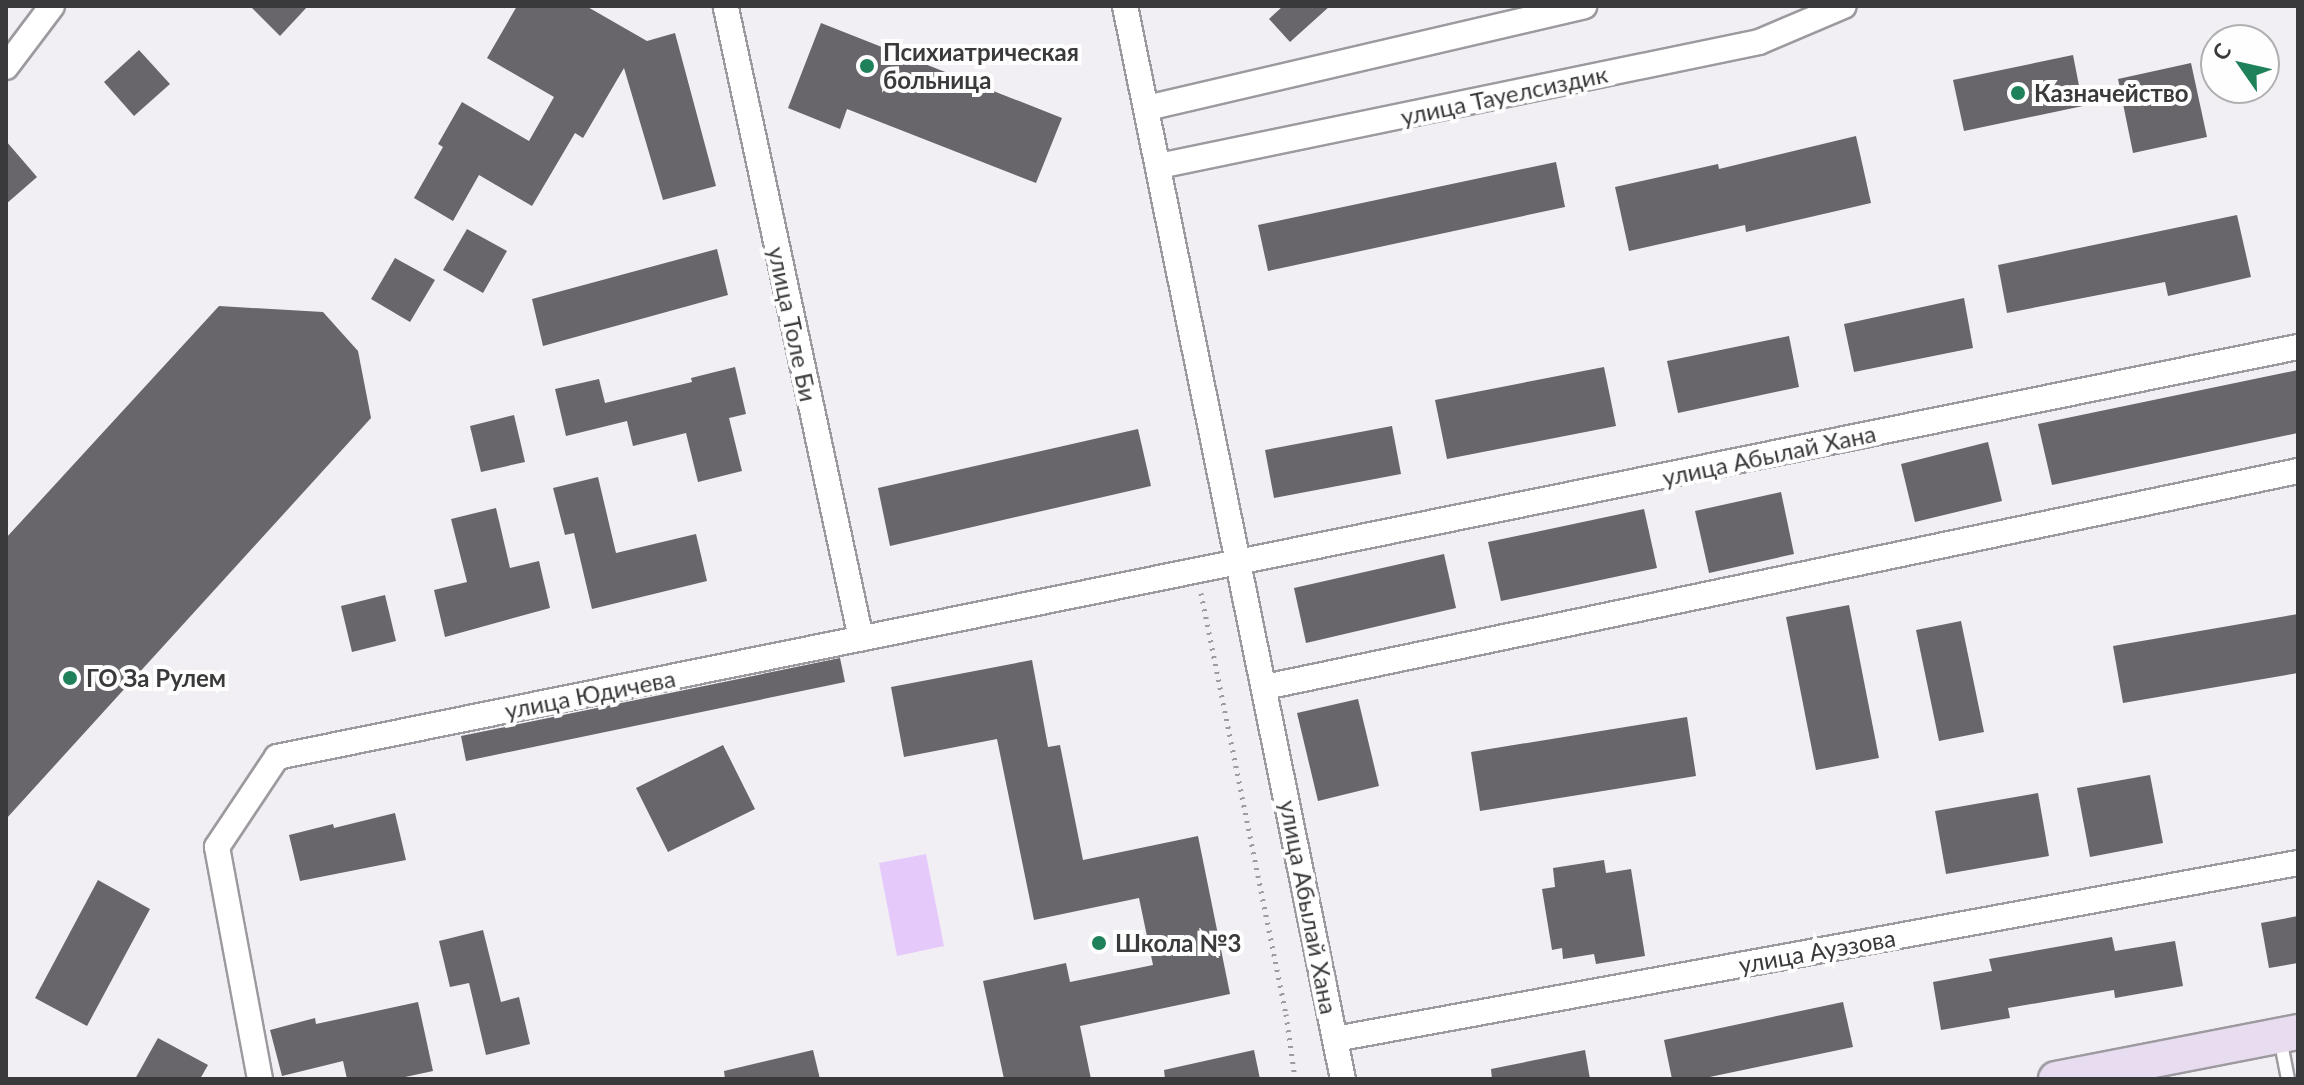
<!DOCTYPE html>
<html>
<head>
<meta charset="utf-8">
<style>
  body { margin:0 }
  #map { position:relative; width:2304px; height:1085px; overflow:hidden; background:#f2eff4; font-family:Lato,sans-serif }
  div>[style] { position:absolute }
  .green>* { inset:0; background:#e6c9fb }
  .building>* { inset:0; background:#68666a }
  .path>* { height:5px; margin-top:-2.5px; transform-origin:0; background:repeating-linear-gradient(90deg,#9e9b9f 0 2px,transparent 0 8px) }
  .roads { filter:drop-shadow(2px 0 #9d9a9f) drop-shadow(-2px 0 #9d9a9f) drop-shadow(0 2px #9d9a9f) drop-shadow(0 -2px #9d9a9f) }
  .lane>* { height:12px; margin:-6px; padding:0 6px; transform-origin:6px; border-radius:6px; background:#fff }
  .street>* { height:24px; margin:-12px; padding:0 12px; transform-origin:12px; border-radius:12px; background:#fff }
  .secondary>* { height:34px; margin:-17px; padding:0 17px; transform-origin:17px; border-radius:17px; background:#e8ddf0 }
  .dots>* { width:22px; height:22px; translate:-50% -50%; box-sizing:border-box; border:4px solid #fefeff; border-radius:50% }
  span { translate:-50% -50%; white-space:nowrap; text-align:center; line-height:1.15; -webkit-text-stroke:8px #fefeff; paint-order:stroke }
  .poi-label { font-size:24px; color:#3a393b; font-weight:700 }
  .left { translate:0 -50%; text-align:left }
  .street-label { font-size:24px; color:#3a393b }
  .frame { position:absolute; inset:0; border:8px solid #3a393b; pointer-events:none }
  .north { position:absolute; left:2200px; top:24px; width:80px; height:80px; box-sizing:border-box; background:#fefeff; border:2px solid #b0afb1; border-radius:50%; rotate:304deg; font-size:22px; font-weight:700; line-height:32px; text-align:center; color:#3a393b }
  .north::after { content:''; display:block; margin:auto; width:28px; height:36px; background:#1f815a; clip-path:polygon(50% 0,100% 100%,50% 72%,0 100%) }
</style>
</head>
<body>
<div id="map">
  <div class="green">
    <i style="clip-path:polygon(926px 854px,944px 946px,897px 956px,879px 863px)"></i>
  </div>
  <div class="building">
    <i style="clip-path:polygon(250px 6px,308px 6px,280px 36px)"></i>
    <i style="clip-path:polygon(517px 6px,586px 6px,647px 41px,675px 33px,716px 186px,663px 200px,624px 68px,583px 138px,575px 133px,532px 206px,479px 175px,453px 221px,414px 198px,443px 147px,438px 144px,462px 102px,529px 141px,554px 97px,487px 58px)"></i>
    <i style="clip-path:polygon(1283px 6px,1330px 6px,1290px 42px,1269px 19px)"></i>
    <i style="clip-path:polygon(821px 23px,1062px 118px,1036px 183px,847px 109px,840px 129px,788px 108px)"></i>
    <i style="clip-path:polygon(139px 50px,170px 84px,134px 116px,104px 82px)"></i>
    <i style="clip-path:polygon(2073px 55px,2083px 106px,1964px 131px,1953px 80px)"></i>
    <i style="clip-path:polygon(2191px 63px,2207px 137px,2133px 153px,2118px 79px)"></i>
    <i style="clip-path:polygon(1856px 136px,1871px 203px,1746px 232px,1745px 225px,1629px 251px,1615px 187px,1718px 164px,1719px 169px)"></i>
    <i style="clip-path:polygon(6px 141px,37px 177px,6px 204px)"></i>
    <i style="clip-path:polygon(1556px 162px,1565px 207px,1268px 271px,1258px 225px)"></i>
    <i style="clip-path:polygon(2237px 215px,2251px 277px,2168px 296px,2165px 282px,2007px 313px,1998px 265px)"></i>
    <i style="clip-path:polygon(467px 229px,507px 251px,483px 293px,443px 270px)"></i>
    <i style="clip-path:polygon(717px 249px,728px 295px,543px 346px,532px 299px)"></i>
    <i style="clip-path:polygon(395px 258px,435px 280px,410px 322px,371px 299px)"></i>
    <i style="clip-path:polygon(1964px 298px,1973px 348px,1854px 372px,1844px 324px)"></i>
    <i style="clip-path:polygon(219px 306px,323px 312px,358px 351px,371px 418px,6px 819px,6px 538px)"></i>
    <i style="clip-path:polygon(1789px 336px,1799px 387px,1678px 413px,1667px 361px)"></i>
    <i style="clip-path:polygon(735px 367px,746px 414px,729px 418px,742px 471px,698px 482px,686px 433px,633px 446px,627px 421px,566px 436px,555px 389px,599px 379px,605px 403px,692px 382px,691px 378px)"></i>
    <i style="clip-path:polygon(1604px 367px,1616px 426px,1447px 459px,1435px 400px)"></i>
    <i style="clip-path:polygon(2298px 370px,2298px 433px,2052px 485px,2038px 424px)"></i>
    <i style="clip-path:polygon(514px 415px,525px 462px,481px 472px,470px 426px)"></i>
    <i style="clip-path:polygon(1392px 426px,1401px 474px,1274px 498px,1265px 450px)"></i>
    <i style="clip-path:polygon(1138px 429px,1151px 486px,890px 546px,878px 488px)"></i>
    <i style="clip-path:polygon(1988px 442px,2002px 501px,1915px 522px,1901px 464px)"></i>
    <i style="clip-path:polygon(598px 477px,616px 553px,696px 534px,707px 581px,592px 609px,574px 533px,565px 535px,553px 488px)"></i>
    <i style="clip-path:polygon(1781px 492px,1794px 554px,1709px 573px,1695px 511px)"></i>
    <i style="clip-path:polygon(496px 508px,510px 568px,539px 561px,550px 608px,445px 637px,434px 590px,467px 582px,451px 519px)"></i>
    <i style="clip-path:polygon(1644px 509px,1657px 568px,1501px 601px,1488px 542px)"></i>
    <i style="clip-path:polygon(1444px 554px,1456px 608px,1306px 643px,1294px 588px)"></i>
    <i style="clip-path:polygon(385px 595px,396px 641px,352px 652px,341px 606px)"></i>
    <i style="clip-path:polygon(1849px 605px,1879px 758px,1816px 770px,1786px 617px)"></i>
    <i style="clip-path:polygon(2298px 614px,2298px 673px,2123px 703px,2113px 646px)"></i>
    <i style="clip-path:polygon(1961px 621px,1984px 732px,1939px 741px,1916px 630px)"></i>
    <i style="clip-path:polygon(840px 658px,845px 682px,466px 761px,461px 736px)"></i>
    <i style="clip-path:polygon(1032px 660px,1048px 747px,1060px 745px,1083px 860px,1198px 836px,1230px 994px,1080px 1026px,1091px 1079px,1004px 1079px,983px 981px,1066px 963px,1070px 982px,1153px 965px,1139px 898px,1034px 920px,997px 739px,904px 757px,891px 687px)"></i>
    <i style="clip-path:polygon(1358px 699px,1379px 786px,1318px 801px,1297px 713px)"></i>
    <i style="clip-path:polygon(1687px 717px,1696px 776px,1480px 811px,1471px 752px)"></i>
    <i style="clip-path:polygon(723px 745px,755px 809px,668px 852px,636px 788px)"></i>
    <i style="clip-path:polygon(2150px 775px,2163px 843px,2090px 857px,2077px 788px)"></i>
    <i style="clip-path:polygon(2038px 793px,2049px 856px,1946px 874px,1935px 811px)"></i>
    <i style="clip-path:polygon(395px 813px,406px 860px,300px 881px,289px 835px,333px 824px,334px 828px)"></i>
    <i style="clip-path:polygon(1604px 860px,1606px 873px,1631px 869px,1645px 956px,1596px 964px,1594px 954px,1563px 959px,1562px 948px,1552px 950px,1542px 889px,1555px 887px,1553px 868px)"></i>
    <i style="clip-path:polygon(98px 880px,150px 909px,87px 1026px,35px 998px)"></i>
    <i style="clip-path:polygon(2298px 916px,2298px 963px,2269px 968px,2261px 923px)"></i>
    <i style="clip-path:polygon(483px 930px,501px 1002px,519px 997px,530px 1044px,486px 1055px,469px 983px,450px 987px,439px 941px)"></i>
    <i style="clip-path:polygon(2112px 937px,2115px 951px,2175px 941px,2183px 986px,2115px 998px,2114px 990px,2008px 1008px,2010px 1018px,1941px 1030px,1933px 982px,1992px 971px,1989px 959px)"></i>
    <i style="clip-path:polygon(418px 1002px,433px 1071px,396px 1079px,347px 1079px,343px 1061px,282px 1076px,270px 1030px,315px 1018px,316px 1024px)"></i>
    <i style="clip-path:polygon(1843px 1002px,1853px 1047px,1700px 1079px,1672px 1079px,1664px 1040px)"></i>
    <i style="clip-path:polygon(158px 1038px,208px 1065px,200px 1079px,135px 1079px)"></i>
    <i style="clip-path:polygon(813px 1050px,820px 1079px,725px 1079px,724px 1071px)"></i>
    <i style="clip-path:polygon(1254px 1050px,1260px 1079px,1165px 1079px,1164px 1070px)"></i>
    <i style="clip-path:polygon(1585px 1050px,1590px 1079px,1492px 1079px,1491px 1069px)"></i>
  </div>
  <div class="path">
    <i style="left:1201px;top:593px;width:429px;rotate:78.6deg"></i>
    <i style="left:1286px;top:1014px;width:66px;rotate:82.1deg"></i>
  </div>
  <div class="roads">
    <div class="lane">
      <i style="left:2280px;top:1038px;width:42px;rotate:79deg"></i>
    </div>
    <div class="street">
      <i style="left:1125px;top:6px;width:1095px;rotate:78.52deg"></i>
      <i style="left:726px;top:8px;width:645px;rotate:77.92deg"></i>
      <i style="left:6px;top:67px;width:76px;rotate:-53deg"></i>
      <i style="left:1147px;top:108px;width:449px;rotate:-13.1deg"></i>
      <i style="left:1159px;top:166px;width:613px;rotate:-11.68deg"></i>
      <i style="left:1759px;top:42px;width:92px;rotate:-23deg"></i>
      <i style="left:1265px;top:687px;width:1055px;rotate:-11.81deg"></i>
      <i style="left:1335px;top:1039px;width:979px;rotate:-10.36deg"></i>
      <i style="left:260px;top:1079px;width:236px;rotate:-100.5deg"></i>
      <i style="left:217px;top:847px;width:108px;rotate:-56.3deg"></i>
      <i style="left:277px;top:757px;width:2062px;rotate:-11.47deg"></i>
    </div>
    <div class="secondary">
      <i style="left:2056px;top:1079px;width:247px;rotate:-11deg"></i>
    </div>
  </div>
  <div class="dots">
    <i style="left:867px;top:66px;background:#1f815a"></i>
    <i style="left:2018px;top:93px;background:#1f815a"></i>
    <i style="left:70px;top:678px;background:#1f815a"></i>
    <i style="left:1099px;top:943px;background:#1f815a"></i>
  </div>
  <div class="poi-label">
    <span class="left" style="left:883px;top:66px">Психиатрическая<br>больница</span>
    <span class="left" style="left:2034px;top:93px">Казначейство</span>
    <span class="left" style="left:86px;top:678px">ГО За Рулем</span>
    <span class="left" style="left:1115px;top:943px">Школа №3</span>
  </div>
  <div class="street-label">
    <span style="left:1504px;top:95px;rotate:-12deg">улица Тауелсиздик</span>
    <span style="left:793px;top:324px;rotate:78deg">улица Толе Би</span>
    <span style="left:1769px;top:455px;rotate:-12deg">улица Абылай Хана</span>
    <span style="left:590px;top:694px;rotate:-11deg">улица Юдичева</span>
    <span style="left:1309px;top:907px;rotate:79deg">улица Абылай Хана</span>
    <span style="left:1817px;top:951px;rotate:-10deg">улица Ауэзова</span>
  </div>
  <div class="frame"></div>
  <div class="north">С</div>
</div>
</body>
</html>
